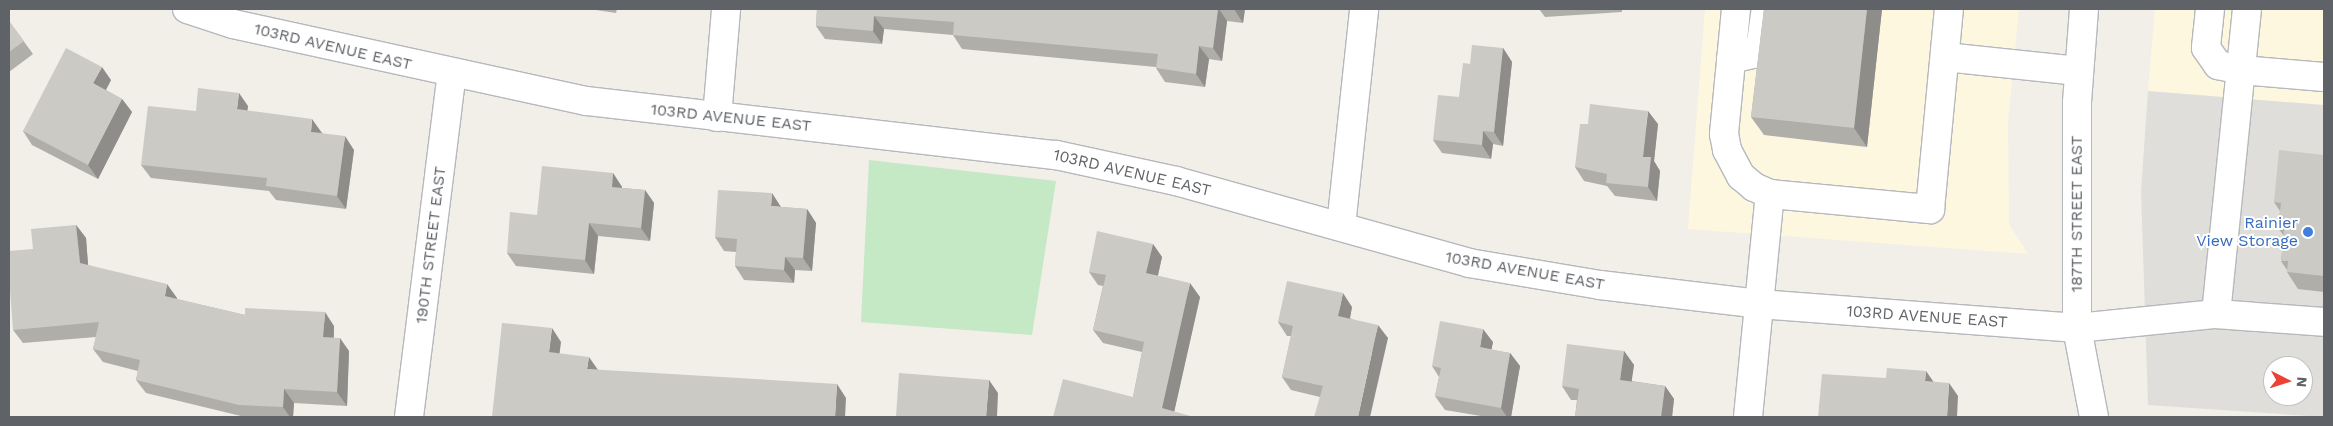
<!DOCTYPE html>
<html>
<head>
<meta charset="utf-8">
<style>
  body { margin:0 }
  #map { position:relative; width:2333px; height:426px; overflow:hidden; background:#f1efe8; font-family:"Work Sans",sans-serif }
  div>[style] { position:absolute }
  .commercial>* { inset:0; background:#fef7e0 }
  .industrial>* { inset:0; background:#e0deda }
  .green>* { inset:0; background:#c5e8c5 }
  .roads { filter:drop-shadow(1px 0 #b5b8bc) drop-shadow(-1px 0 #b5b8bc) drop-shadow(0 1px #b5b8bc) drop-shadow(0 -1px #b5b8bc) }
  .minor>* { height:28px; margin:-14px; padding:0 14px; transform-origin:14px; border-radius:14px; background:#fff }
  .wall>* { inset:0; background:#afaea9 }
  .shaded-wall>* { inset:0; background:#8f8d8a }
  .building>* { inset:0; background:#cccac5 }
  .dots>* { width:14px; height:14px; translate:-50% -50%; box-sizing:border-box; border:2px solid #fff; border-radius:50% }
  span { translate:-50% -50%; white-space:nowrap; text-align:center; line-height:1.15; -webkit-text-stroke:4px #fff; paint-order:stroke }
  .street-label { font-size:16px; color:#5f6368 }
  .shop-label { font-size:16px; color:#366cbe }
  .right { translate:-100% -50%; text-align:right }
  .frame { position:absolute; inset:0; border:10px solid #5f6368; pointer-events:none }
  .north { position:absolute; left:2263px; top:356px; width:50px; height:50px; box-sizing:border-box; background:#fff; border:1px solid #bfc1c3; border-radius:50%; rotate:95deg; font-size:14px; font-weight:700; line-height:20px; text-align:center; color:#5f6368 }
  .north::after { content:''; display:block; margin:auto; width:18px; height:22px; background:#ea4335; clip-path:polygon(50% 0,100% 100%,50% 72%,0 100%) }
</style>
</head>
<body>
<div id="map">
  <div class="commercial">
    <i style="clip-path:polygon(1705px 9px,2019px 9px,2008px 122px,2009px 224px,2028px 254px,1688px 229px)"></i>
    <i style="clip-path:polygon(2155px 9px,2324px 9px,2324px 105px,2148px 91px)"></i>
  </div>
  <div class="industrial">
    <i style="clip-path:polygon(evenodd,2148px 91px,2324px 105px,2324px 417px,2148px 405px,2141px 191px,2148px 91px,2273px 366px,2303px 366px,2303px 396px,2273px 396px,2273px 366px)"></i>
  </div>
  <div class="green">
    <i style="clip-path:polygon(869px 160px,1056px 181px,1032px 335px,861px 322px)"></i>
  </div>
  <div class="roads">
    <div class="minor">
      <i style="left:187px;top:9px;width:48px;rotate:18.1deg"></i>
      <i style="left:233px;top:24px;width:362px;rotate:12.3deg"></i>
      <i style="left:587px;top:101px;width:472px;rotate:6.6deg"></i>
      <i style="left:1056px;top:155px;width:123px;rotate:12.2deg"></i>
      <i style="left:1176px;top:181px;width:304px;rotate:15.6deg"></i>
      <i style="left:1469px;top:263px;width:133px;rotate:9.5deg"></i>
      <i style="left:1600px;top:285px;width:160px;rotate:6.8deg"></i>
      <i style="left:1759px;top:304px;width:319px;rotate:4.3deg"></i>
      <i style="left:2077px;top:328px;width:140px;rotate:-5.8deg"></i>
      <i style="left:2216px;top:314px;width:108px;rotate:4.2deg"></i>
      <i style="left:1736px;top:9px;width:126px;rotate:95.5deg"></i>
      <i style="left:1724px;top:134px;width:16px;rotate:79deg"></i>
      <i style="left:1727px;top:150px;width:30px;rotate:62deg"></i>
      <i style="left:1741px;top:176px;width:17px;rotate:40deg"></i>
      <i style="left:1754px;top:187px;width:17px;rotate:24deg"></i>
      <i style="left:1770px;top:194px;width:161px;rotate:5.4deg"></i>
      <i style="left:1930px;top:209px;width:201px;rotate:-84.6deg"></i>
      <i style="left:2084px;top:9px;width:94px;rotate:94.3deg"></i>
      <i style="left:2077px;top:103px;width:225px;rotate:90deg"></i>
      <i style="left:2077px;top:328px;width:91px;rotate:79.2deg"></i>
      <i style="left:2210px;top:9px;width:39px;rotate:96deg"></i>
      <i style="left:2206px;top:48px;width:21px;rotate:55deg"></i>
      <i style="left:2218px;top:65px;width:24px;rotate:12deg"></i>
      <i style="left:2241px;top:70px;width:83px;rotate:4.8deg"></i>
      <i style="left:1945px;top:57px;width:134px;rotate:6deg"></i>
      <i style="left:1731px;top:59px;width:23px;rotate:-13deg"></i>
      <i style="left:1753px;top:54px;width:14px;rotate:-54deg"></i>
      <i style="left:1761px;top:43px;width:34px;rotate:-82deg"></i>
      <i style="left:717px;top:117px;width:108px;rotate:-85.2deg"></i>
      <i style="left:1341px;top:226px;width:218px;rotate:-83.9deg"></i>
      <i style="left:2216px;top:314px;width:307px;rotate:-84.2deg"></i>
      <i style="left:409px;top:417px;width:347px;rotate:-82.9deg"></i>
      <i style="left:1748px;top:417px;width:224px;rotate:-84.4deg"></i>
    </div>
  </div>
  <div class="wall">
    <i style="clip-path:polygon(589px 9px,617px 9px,616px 13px)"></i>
    <i style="clip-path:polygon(817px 9px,1245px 9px,1243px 23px,1227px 21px,1222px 61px,1209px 59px,1205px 87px,1165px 82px,1156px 68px,1156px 67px,962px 49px,953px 35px,884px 29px,882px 44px,825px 39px,816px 26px)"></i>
    <i style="clip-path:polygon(1539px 9px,1622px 9px,1622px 12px,1545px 17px)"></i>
    <i style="clip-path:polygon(1764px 9px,1882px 9px,1867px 147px,1764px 135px,1751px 117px)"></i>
    <i style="clip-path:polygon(9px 21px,33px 54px,9px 72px)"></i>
    <i style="clip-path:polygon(1503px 48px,1512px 62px,1503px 146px,1493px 144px,1491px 159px,1442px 153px,1433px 140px,1459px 97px,1470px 64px)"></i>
    <i style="clip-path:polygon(111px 80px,106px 90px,122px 99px,132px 112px,98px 179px,32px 145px,23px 131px)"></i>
    <i style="clip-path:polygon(248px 106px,247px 111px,322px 133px,354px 150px,346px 209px,276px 200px,269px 191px,151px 178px,141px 165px,196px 111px)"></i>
    <i style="clip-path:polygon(1588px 124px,1658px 124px,1654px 161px,1660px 171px,1657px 201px,1615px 196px,1607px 186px,1584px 181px,1575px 167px)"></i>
    <i style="clip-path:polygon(2324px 155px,2324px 292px,2298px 289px,2287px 272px,2287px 270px,2281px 261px,2284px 236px,2278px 228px,2280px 211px,2274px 202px)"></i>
    <i style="clip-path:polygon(613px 173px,622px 187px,622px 188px,645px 190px,654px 203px,650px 241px,598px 236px,594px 274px,516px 266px,507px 253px,537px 215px)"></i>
    <i style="clip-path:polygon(781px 207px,807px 209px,816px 223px,812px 271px,795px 270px,794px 283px,744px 280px,735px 266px,736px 252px,724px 251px,715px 237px)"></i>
    <i style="clip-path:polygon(76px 225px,86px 238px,88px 265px,177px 298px,176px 299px,245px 315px,334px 326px,334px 338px,349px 351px,347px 406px,294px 403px,293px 417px,245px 417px,146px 393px,136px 380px,138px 371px,103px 362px,93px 349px,96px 337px,23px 343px,13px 330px,33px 249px)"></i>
    <i style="clip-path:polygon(1153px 244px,1162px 257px,1158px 276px,1200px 297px,1174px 412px,1053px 417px,1133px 397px,1142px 352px,1103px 343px,1093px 330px,1103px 286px,1098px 285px,1089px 272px)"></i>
    <i style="clip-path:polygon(1352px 307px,1350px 318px,1388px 338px,1320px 397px,1291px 390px,1282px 377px,1291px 336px,1287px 336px,1278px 322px)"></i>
    <i style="clip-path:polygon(1493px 342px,1491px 350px,1510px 353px,1520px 366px,1511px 417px,1487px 417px,1445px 410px,1435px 396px,1439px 377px,1432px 366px)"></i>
    <i style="clip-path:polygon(1624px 351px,1634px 365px,1631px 381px,1665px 386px,1674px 399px,1672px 417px,1575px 417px,1577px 400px,1571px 400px,1562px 386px)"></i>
  </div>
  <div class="shaded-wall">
    <i style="clip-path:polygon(1218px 9px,1219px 9px,1227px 21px,1222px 61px,1213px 48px)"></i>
    <i style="clip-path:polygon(1234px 9px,1245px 9px,1243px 23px)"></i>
    <i style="clip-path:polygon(1867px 9px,1882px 9px,1867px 147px,1854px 128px)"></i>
    <i style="clip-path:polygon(874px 16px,884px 29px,882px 44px,873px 31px)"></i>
    <i style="clip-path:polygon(1199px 46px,1209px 59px,1205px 87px,1196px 74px)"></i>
    <i style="clip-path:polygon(1503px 48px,1512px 62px,1503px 146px,1494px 132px)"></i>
    <i style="clip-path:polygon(102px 67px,111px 80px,102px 97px,93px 83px)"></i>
    <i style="clip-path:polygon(239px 93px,248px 106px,246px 123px,237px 109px)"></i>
    <i style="clip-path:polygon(122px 99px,132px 112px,98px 179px,88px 165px)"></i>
    <i style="clip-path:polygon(1648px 111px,1658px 124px,1654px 161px,1660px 171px,1657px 201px,1648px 187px,1643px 157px)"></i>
    <i style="clip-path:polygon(312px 119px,322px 133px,311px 132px)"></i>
    <i style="clip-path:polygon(1483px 131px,1493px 144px,1491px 159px,1482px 145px)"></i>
    <i style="clip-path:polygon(345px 136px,354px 150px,346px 209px,337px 196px)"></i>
    <i style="clip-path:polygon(613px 173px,622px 187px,621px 200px,612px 187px)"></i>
    <i style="clip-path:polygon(645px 190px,654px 203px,650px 241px,641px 228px)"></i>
    <i style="clip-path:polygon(772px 193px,781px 207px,771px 206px)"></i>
    <i style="clip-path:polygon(807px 209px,816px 223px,812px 271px,803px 258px)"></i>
    <i style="clip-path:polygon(589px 223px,598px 236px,594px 274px,585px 260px)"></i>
    <i style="clip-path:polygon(76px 225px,86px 238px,89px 277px,80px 263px)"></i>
    <i style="clip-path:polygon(1153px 244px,1162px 257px,1155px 287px,1146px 273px)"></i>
    <i style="clip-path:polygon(785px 257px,795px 270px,794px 283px,784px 270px)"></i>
    <i style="clip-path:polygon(1190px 283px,1200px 297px,1173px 417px,1162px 408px)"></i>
    <i style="clip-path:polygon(167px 284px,177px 298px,174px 310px,165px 296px)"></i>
    <i style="clip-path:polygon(1343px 293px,1352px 307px,1348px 329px,1338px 316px)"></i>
    <i style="clip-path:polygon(325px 312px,334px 326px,333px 351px,323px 337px)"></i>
    <i style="clip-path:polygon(1378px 325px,1388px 338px,1370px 417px,1358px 417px)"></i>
    <i style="clip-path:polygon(552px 328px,561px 342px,558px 366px,549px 352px)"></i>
    <i style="clip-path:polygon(1483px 329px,1493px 342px,1489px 361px,1480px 347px)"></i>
    <i style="clip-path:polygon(340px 338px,349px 351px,347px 406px,337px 392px)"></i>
    <i style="clip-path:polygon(1624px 351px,1634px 365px,1630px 393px,1620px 380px)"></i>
    <i style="clip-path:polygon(1510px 353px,1520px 366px,1511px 417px,1507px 417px,1501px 408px)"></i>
    <i style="clip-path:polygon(589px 357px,598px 370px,587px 369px)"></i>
    <i style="clip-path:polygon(1926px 371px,1935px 384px,1925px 381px)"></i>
    <i style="clip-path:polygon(989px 380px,998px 393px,997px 417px,986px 417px)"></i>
    <i style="clip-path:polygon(1949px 383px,1958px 396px,1957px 417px,1947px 417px)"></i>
    <i style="clip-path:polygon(837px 384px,846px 398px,845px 417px,835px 417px)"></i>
    <i style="clip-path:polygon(1665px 386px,1674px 399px,1672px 417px,1661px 417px)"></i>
    <i style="clip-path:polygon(284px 389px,294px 403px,293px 417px,290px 417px,283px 407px)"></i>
  </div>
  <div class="building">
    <i style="clip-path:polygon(817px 9px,1218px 9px,1213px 48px,1199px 46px,1196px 74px,1156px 68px,1158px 54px,953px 35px,954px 22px,874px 16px,873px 31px,816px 26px)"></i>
    <i style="clip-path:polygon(1764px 9px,1867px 9px,1854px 128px,1751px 117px)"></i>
    <i style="clip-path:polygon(9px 21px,24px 41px,9px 52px)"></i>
    <i style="clip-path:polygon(1472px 45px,1503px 48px,1494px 132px,1483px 131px,1482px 145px,1433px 140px,1438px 95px,1459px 97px,1463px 63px,1470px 64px)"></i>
    <i style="clip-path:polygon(66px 48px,102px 67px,93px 83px,122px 99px,88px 165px,23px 131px)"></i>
    <i style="clip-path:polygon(198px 88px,239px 93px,237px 109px,312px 119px,311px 132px,345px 136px,337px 196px,266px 186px,267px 178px,141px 165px,148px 106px,196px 111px)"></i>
    <i style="clip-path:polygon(1590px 104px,1648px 111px,1643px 157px,1651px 157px,1648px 187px,1606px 183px,1607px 174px,1575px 167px,1580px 124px,1588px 124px)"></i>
    <i style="clip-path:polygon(2279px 150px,2324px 155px,2324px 276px,2287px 272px,2288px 261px,2281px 261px,2284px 229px,2278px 228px,2281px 203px,2274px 202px)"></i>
    <i style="clip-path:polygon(542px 166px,613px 173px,612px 187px,645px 190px,641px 228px,589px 223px,585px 260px,507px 253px,510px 212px,537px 215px)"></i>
    <i style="clip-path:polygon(718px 190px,772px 193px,771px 206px,807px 209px,803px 258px,785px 257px,784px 270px,735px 266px,737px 239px,715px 237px)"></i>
    <i style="clip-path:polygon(76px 225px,80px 263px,167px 284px,165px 296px,245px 315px,245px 308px,325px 312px,323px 337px,340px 338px,337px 392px,284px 389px,283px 407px,239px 405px,136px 380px,140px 360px,93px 349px,99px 322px,13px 330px,9px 277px,9px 251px,33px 249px,31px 229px)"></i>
    <i style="clip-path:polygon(1097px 231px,1153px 244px,1146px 273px,1190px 283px,1162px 408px,1194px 417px,1053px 417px,1063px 379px,1133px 397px,1144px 342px,1093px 330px,1106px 275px,1089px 272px)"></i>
    <i style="clip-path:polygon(1287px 281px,1343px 293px,1338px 316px,1378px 325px,1358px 417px,1314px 417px,1323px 386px,1282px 377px,1293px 326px,1278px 322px)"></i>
    <i style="clip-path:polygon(1440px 321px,1483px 329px,1480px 347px,1510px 353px,1501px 408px,1435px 396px,1441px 368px,1432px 366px)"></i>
    <i style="clip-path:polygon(502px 323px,552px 328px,549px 352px,589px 357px,587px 369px,837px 384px,835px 417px,562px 417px,553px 416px,553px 417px,492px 417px)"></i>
    <i style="clip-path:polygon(1567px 344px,1624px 351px,1620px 380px,1665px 386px,1661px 417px,1575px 417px,1579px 389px,1562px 386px)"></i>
    <i style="clip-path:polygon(1887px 368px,1926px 371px,1925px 381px,1949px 383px,1947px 417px,1818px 417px,1822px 374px,1886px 378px)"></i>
    <i style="clip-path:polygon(899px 373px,989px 380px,986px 417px,896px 417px)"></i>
  </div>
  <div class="dots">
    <i style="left:2308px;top:232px;background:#3f7fe0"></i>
  </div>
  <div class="street-label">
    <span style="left:333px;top:47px;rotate:13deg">103RD AVENUE EAST</span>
    <span style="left:731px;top:118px;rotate:6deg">103RD AVENUE EAST</span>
    <span style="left:1132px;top:173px;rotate:13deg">103RD AVENUE EAST</span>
    <span style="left:2077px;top:214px;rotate:-90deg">187TH STREET EAST</span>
    <span style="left:431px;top:245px;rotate:-83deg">190TH STREET EAST</span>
    <span style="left:1525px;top:271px;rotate:10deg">103RD AVENUE EAST</span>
    <span style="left:1927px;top:317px;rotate:4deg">103RD AVENUE EAST</span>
  </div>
  <div class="shop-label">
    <span class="right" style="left:2298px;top:232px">Rainier<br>View Storage</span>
  </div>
  <div class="frame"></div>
  <div class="north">N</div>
</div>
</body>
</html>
